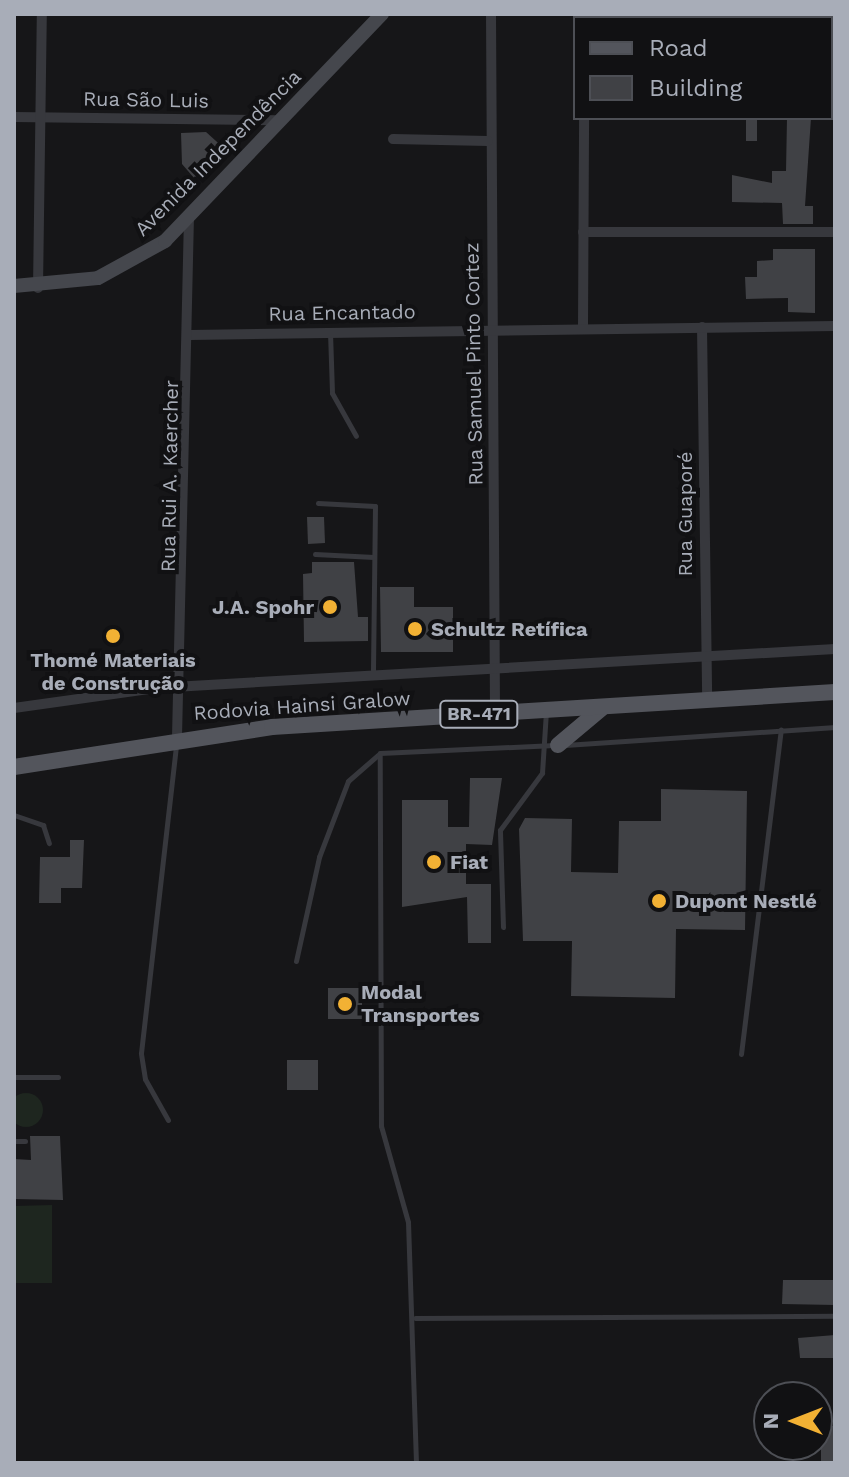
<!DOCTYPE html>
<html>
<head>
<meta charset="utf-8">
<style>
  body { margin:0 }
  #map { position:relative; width:849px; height:1477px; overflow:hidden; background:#161618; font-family:"Work Sans",sans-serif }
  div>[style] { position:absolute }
  .green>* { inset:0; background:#1e261f }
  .round { border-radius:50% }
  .building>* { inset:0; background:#404145 }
  .lane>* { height:5px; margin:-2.5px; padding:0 2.5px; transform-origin:2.5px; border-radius:2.5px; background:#37383d }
  .street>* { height:10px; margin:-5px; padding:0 5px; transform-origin:5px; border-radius:5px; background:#37383d }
  .secondary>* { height:14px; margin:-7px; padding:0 7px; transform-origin:7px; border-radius:7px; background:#45474d }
  .primary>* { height:16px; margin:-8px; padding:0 8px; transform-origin:8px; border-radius:8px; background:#53555c }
  .dots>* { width:22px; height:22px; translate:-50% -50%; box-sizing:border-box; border:4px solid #111113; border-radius:50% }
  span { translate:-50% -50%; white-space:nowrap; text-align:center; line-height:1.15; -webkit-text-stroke:8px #111113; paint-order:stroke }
  .shield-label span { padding:2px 6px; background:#111113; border:2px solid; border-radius:6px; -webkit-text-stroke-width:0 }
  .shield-label { font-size:18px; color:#a8adb8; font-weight:700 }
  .street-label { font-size:20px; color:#a8adb8 }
  .poi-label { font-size:20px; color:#a8adb8; font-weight:700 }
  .right { translate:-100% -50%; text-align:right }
  .left { translate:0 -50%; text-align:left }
  .frame { position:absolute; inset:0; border:16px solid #a8adb8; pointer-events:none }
  .legend { position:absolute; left:573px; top:16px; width:260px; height:104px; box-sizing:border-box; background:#111113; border:2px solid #4d4f55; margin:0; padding:10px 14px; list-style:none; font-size:24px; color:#a8adb8 }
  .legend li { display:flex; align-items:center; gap:16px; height:40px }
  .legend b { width:40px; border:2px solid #4d4f55 }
  .north { position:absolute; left:753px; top:1381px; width:80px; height:80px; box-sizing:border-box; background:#111113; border:2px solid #4d4f55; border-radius:50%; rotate:270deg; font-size:22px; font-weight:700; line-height:32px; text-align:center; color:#a8adb8 }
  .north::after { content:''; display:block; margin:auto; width:28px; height:36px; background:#f2b134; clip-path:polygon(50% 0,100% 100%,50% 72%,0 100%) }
</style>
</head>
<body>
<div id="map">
  <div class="green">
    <i class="round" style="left:9px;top:1093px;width:34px;height:34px"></i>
    <i style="clip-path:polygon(52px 1205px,52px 1283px,14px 1283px,14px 1206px)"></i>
  </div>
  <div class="building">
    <i style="clip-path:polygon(746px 118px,757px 118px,757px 141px,746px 141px)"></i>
    <i style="clip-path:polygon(787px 118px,811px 118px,805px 206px,813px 206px,813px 224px,783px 224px,782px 203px,732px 202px,732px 175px,772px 183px,772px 171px,786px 171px)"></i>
    <i style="clip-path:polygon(206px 132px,226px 150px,194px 178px,182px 164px,181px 133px)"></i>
    <i style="clip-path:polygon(773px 249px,815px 249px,815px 313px,788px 312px,788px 298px,746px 299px,745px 277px,757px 277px,757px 261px,773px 260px)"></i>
    <i style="clip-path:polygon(307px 517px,324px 517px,325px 543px,308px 544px)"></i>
    <i style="clip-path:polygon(312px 562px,354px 562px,358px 617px,368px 617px,368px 641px,304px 642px,303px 574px,312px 573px)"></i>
    <i style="clip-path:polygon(380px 587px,414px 587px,414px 607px,453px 607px,453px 652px,381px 652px)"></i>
    <i style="clip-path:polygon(470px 778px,502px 778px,492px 845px,466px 844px,466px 884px,491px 884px,491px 943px,468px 943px,467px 897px,402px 907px,402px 800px,448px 800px,448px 827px,469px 827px)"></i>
    <i style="clip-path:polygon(661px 789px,747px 791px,745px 930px,676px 929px,675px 998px,571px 996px,572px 941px,523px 941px,519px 829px,525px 818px,572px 819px,571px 872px,618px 873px,619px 821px,661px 821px)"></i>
    <i style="clip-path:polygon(70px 840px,84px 840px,82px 888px,61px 888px,61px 903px,39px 903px,40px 857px,70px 857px)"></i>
    <i style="clip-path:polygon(328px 988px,362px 988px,362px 1019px,328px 1019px)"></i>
    <i style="clip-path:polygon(287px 1060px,318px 1060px,318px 1090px,287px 1090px)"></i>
    <i style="clip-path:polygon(30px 1136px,60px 1136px,63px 1200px,14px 1199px,14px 1159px,31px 1160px)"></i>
    <i style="clip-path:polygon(783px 1280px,834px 1280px,835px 1305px,782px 1304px)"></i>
    <i style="clip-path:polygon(835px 1335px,835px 1358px,800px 1358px,798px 1338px)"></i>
    <i style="clip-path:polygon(821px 1426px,835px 1426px,835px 1463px,821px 1463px)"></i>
  </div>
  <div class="lane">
    <i style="left:330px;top:332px;width:61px;rotate:88.1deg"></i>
    <i style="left:332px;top:393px;width:49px;rotate:60.8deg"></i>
    <i style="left:318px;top:503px;width:57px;rotate:3deg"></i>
    <i style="left:375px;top:506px;width:167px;rotate:90.7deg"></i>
    <i style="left:315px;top:554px;width:59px;rotate:2.9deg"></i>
    <i style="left:565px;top:745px;width:271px;rotate:-3.8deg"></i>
    <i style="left:14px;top:815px;width:31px;rotate:19deg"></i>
    <i style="left:43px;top:825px;width:19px;rotate:72deg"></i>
    <i style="left:503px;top:927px;width:97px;rotate:-91.8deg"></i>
    <i style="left:500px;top:830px;width:71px;rotate:-53.6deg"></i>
    <i style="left:542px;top:773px;width:62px;rotate:-86.3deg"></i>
    <i style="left:296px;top:961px;width:107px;rotate:-77.5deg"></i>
    <i style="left:319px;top:857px;width:81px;rotate:-69.1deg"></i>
    <i style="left:348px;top:781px;width:41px;rotate:-41.1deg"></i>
    <i style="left:741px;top:1054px;width:327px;rotate:-83deg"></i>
    <i style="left:14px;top:1077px;width:44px"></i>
    <i style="left:168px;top:1120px;width:47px;rotate:-119.3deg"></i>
    <i style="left:145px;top:1079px;width:26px;rotate:-99deg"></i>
    <i style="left:141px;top:1053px;width:310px;rotate:-83.5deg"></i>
    <i style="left:14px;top:1141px;width:11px"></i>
    <i style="left:415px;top:1318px;width:420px;rotate:-0.3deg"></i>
    <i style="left:416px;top:1463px;width:241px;rotate:-91.9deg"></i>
    <i style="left:408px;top:1222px;width:100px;rotate:-105.7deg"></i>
    <i style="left:381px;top:1126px;width:373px;rotate:-90.2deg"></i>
    <i style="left:380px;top:753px;width:175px;rotate:-2.6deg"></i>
  </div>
  <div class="street">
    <i style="left:491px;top:14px;width:699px;rotate:89.67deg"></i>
    <i style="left:585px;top:18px;width:4px;rotate:-90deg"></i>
    <i style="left:14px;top:117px;width:264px;rotate:0.7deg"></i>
    <i style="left:393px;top:139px;width:95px;rotate:1.2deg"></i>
    <i style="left:583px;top:232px;width:252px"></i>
    <i style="left:38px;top:288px;width:274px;rotate:-89.2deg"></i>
    <i style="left:583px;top:326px;width:208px;rotate:-89.7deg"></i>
    <i style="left:702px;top:327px;width:373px;rotate:89.2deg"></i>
    <i style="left:190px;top:335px;width:645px;rotate:-0.8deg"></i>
    <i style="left:14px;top:708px;width:143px;rotate:-8deg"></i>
    <i style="left:156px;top:688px;width:680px;rotate:-3.29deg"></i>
    <i style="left:177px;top:737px;width:521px;rotate:-88.68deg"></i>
  </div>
  <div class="secondary">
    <i style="left:14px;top:286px;width:84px;rotate:-5.4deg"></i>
    <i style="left:98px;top:278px;width:77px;rotate:-28.9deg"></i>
    <i style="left:165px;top:241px;width:314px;rotate:-46.3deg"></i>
  </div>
  <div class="primary">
    <i style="left:558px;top:745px;width:57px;rotate:-40.1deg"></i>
    <i style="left:14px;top:767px;width:261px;rotate:-8.8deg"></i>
    <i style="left:272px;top:727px;width:564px;rotate:-3.56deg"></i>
  </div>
  <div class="dots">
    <i style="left:330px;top:607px;background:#f2b134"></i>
    <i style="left:415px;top:629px;background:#f2b134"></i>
    <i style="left:113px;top:636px;background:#f2b134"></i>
    <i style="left:434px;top:862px;background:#f2b134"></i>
    <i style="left:659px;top:901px;background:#f2b134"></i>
    <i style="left:345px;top:1004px;background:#f2b134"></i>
  </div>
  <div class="shield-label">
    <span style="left:479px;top:714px">BR-471</span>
  </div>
  <div class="street-label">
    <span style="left:146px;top:100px;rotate:1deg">Rua São Luis</span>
    <span style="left:218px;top:153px;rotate:-45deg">Avenida Independência</span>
    <span style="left:342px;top:313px;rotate:-1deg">Rua Encantado</span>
    <span style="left:474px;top:364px;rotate:-91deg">Rua Samuel Pinto Cortez</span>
    <span style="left:170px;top:476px;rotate:-89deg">Rua Rui A. Kaercher</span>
    <span style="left:685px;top:514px;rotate:-90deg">Rua Guaporé</span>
    <span style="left:302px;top:706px;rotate:-4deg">Rodovia Hainsi Gralow</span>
  </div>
  <div class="poi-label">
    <span class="right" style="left:314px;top:607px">J.A. Spohr</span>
    <span class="left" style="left:431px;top:629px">Schultz Retífica</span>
    <span style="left:113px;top:672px">Thomé Materiais<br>de Construção</span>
    <span class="left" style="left:450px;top:862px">Fiat</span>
    <span class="left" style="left:675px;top:901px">Dupont Nestlé</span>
    <span class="left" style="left:361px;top:1004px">Modal<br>Transportes</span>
  </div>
  <div class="frame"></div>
  <ul class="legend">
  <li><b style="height:10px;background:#53555c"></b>Road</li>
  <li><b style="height:22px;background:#404145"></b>Building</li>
  </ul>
  <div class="north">N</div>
</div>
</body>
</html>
